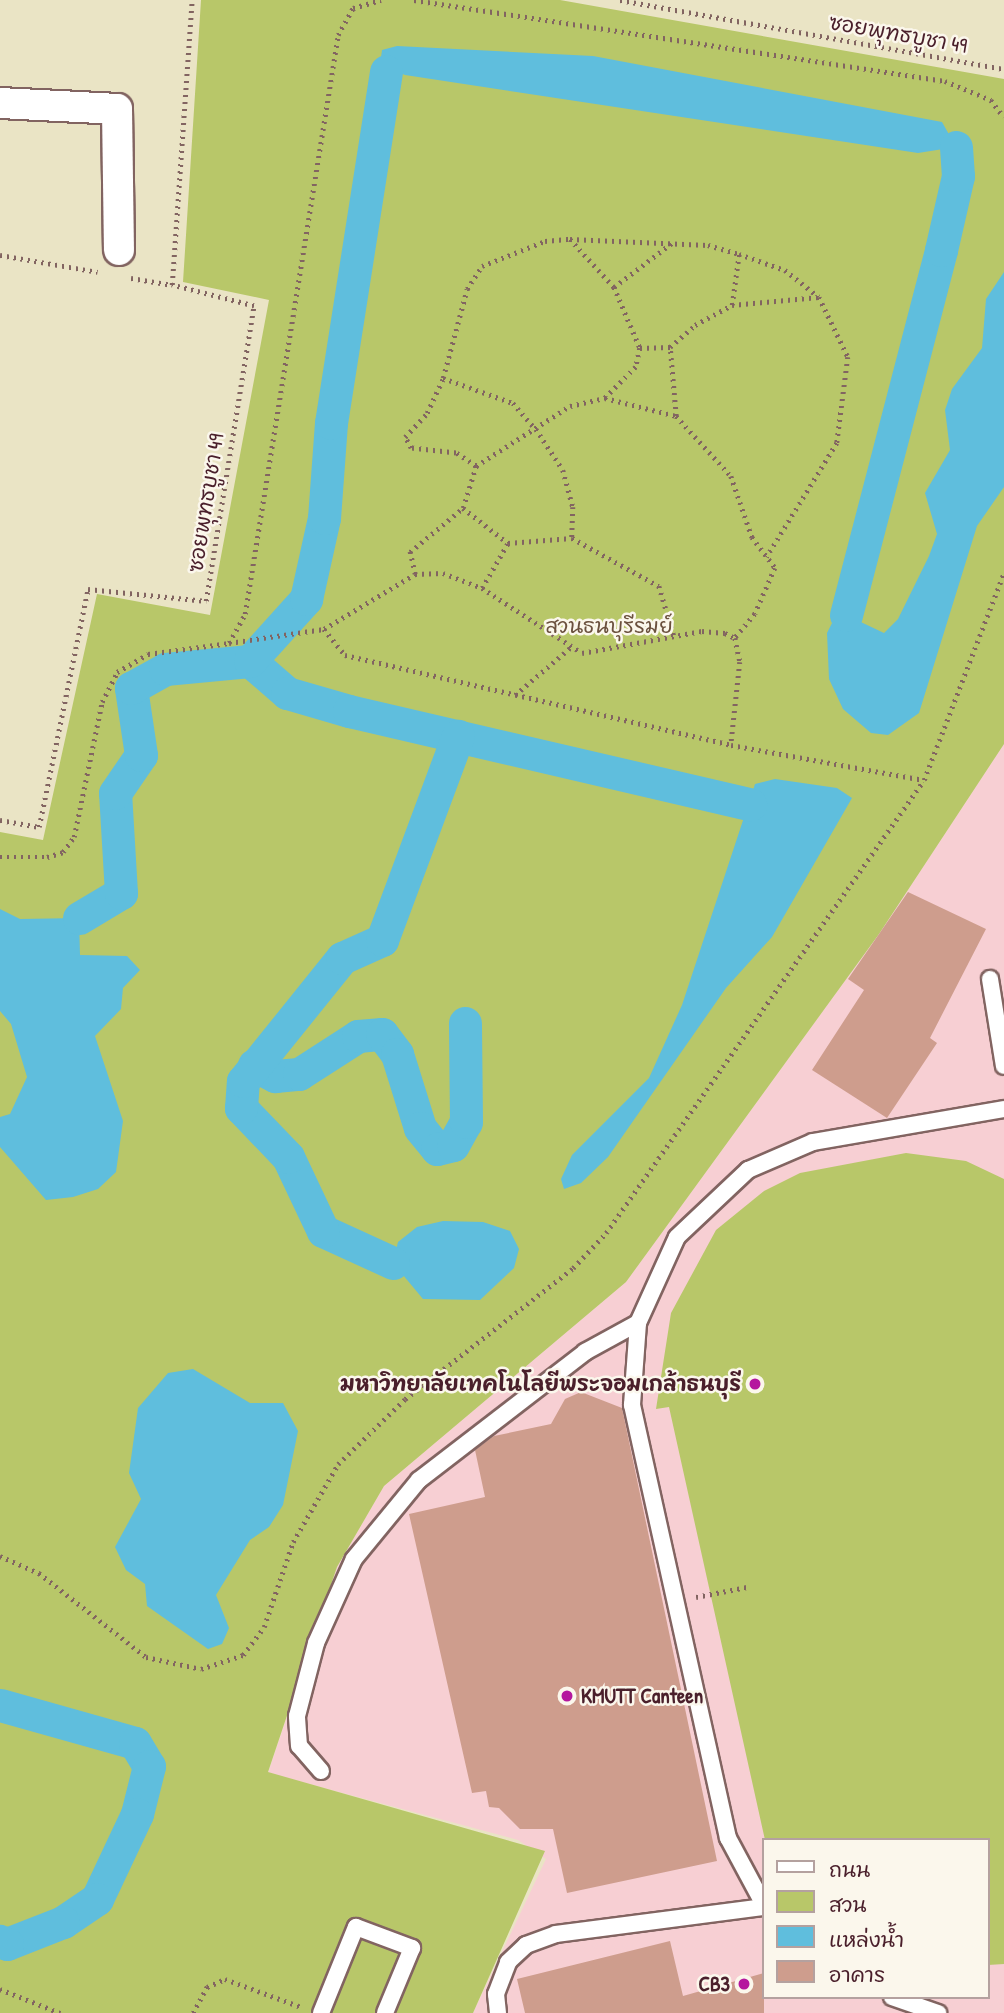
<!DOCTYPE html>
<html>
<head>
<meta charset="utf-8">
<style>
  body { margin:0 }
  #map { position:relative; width:1004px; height:2013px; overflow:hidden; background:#eae4c5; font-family:"Patrick Hand","Playpen Sans Thai",sans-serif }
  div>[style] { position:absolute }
  .built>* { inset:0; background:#f7cfd3 }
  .green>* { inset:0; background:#b8c769 }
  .water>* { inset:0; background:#5fbedd }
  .canal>* { height:33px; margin:-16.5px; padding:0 16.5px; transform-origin:16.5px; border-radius:16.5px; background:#5fbedd }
  .building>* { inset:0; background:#ce9d8d }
  .path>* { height:4.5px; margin-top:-2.25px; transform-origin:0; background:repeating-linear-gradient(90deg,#826461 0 2px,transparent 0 7px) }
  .roads { filter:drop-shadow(2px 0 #826461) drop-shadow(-2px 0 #826461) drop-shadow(0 2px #826461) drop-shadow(0 -2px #826461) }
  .service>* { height:16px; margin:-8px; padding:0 8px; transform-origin:8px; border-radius:8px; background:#fff }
  .minor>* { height:30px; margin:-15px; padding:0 15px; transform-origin:15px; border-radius:15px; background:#fff }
  .dots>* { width:19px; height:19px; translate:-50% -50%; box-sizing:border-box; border:4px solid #fbf7ec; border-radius:50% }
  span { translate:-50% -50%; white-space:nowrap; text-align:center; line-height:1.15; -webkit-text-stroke:5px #fbf7ec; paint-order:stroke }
  .street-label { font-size:21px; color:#4a1f2b }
  .park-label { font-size:21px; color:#6b513e }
  .poi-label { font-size:21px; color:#4a1f2b; font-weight:700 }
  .right { translate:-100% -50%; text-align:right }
  .left { translate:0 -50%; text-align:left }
  .legend { position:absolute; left:762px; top:1838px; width:228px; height:161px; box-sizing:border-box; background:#fbf7ec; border:2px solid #b4a19f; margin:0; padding:9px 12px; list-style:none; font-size:21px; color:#4a1f2b }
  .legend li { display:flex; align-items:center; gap:14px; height:35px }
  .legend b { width:35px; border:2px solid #b4a19f }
</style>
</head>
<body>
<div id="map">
  <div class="built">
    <i style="clip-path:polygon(evenodd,1004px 744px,1004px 2013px,473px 2013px,546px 1859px,518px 1840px,268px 1773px,337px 1567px,384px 1486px,626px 1282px,879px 934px,1004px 744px,764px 1840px,988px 1840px,988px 1997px,764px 1997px,764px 1840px)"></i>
  </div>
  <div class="green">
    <i style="clip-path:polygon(201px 0,560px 0,1004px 79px,1004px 744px,879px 934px,626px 1282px,384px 1486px,337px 1567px,268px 1772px,545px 1851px,473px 2013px,0 2013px,0 832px,43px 840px,97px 594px,210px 615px,269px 300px,183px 282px)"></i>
    <i style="clip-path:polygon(906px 1153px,966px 1161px,1004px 1179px,1004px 1964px,988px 1965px,988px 1840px,765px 1840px,669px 1407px,656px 1409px,671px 1313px,716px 1230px,764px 1191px,800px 1173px)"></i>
  </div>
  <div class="water">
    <i style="clip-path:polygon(397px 46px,593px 56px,942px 122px,956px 147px,918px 153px,405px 75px,380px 65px,382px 50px)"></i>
    <i style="clip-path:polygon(1004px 272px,1004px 487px,977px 526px,919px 713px,888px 735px,871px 733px,843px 709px,829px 679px,827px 633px,836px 615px,846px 615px,884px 633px,898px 619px,929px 556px,937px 534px,925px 493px,950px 450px,945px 410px,952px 389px,982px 348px,986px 299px)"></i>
    <i style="clip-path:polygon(775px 779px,837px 788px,852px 798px,772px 937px,726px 988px,608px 1157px,581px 1183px,564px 1189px,561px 1179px,572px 1155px,649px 1078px,682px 1005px,755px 784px)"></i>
    <i style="clip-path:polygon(0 909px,20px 919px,79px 918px,80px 955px,127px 956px,140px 970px,123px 988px,121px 1009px,95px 1036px,123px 1121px,116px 1172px,98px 1189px,73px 1197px,46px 1200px,0 1147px,0 1117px,10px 1114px,27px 1077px,11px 1024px,0 1011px)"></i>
    <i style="clip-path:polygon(443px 1221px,483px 1222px,510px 1231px,519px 1249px,514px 1268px,480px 1300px,423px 1299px,393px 1263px,398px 1242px,417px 1227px)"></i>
    <i style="clip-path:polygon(193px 1369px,250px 1403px,283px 1403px,298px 1431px,283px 1505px,269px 1527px,250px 1540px,216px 1595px,229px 1628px,222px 1644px,208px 1649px,147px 1606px,145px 1584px,126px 1570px,115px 1547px,141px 1499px,129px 1473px,138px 1408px,168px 1373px)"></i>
  </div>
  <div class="canal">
    <i style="left:846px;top:615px;width:377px;rotate:-75.4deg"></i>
    <i style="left:941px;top:250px;width:76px;rotate:-77.1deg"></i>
    <i style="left:958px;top:176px;width:29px;rotate:-94deg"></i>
    <i style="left:250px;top:661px;width:49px;rotate:40.9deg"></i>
    <i style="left:287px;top:693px;width:65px;rotate:16.2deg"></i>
    <i style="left:349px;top:711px;width:412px;rotate:13.1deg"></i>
    <i style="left:79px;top:918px;width:49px;rotate:-30.8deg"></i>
    <i style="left:121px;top:893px;width:100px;rotate:-93.4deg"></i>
    <i style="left:115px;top:793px;width:46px;rotate:-55.6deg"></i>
    <i style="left:141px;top:755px;width:68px;rotate:-98.5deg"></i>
    <i style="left:131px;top:688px;width:39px;rotate:-29deg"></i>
    <i style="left:165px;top:669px;width:85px;rotate:-5.4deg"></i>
    <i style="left:250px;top:661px;width:84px;rotate:-47.9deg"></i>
    <i style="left:306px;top:599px;width:83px;rotate:-77.5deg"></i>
    <i style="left:324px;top:518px;width:95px;rotate:-85.8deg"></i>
    <i style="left:331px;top:423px;width:356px;rotate:-81.1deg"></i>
    <i style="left:254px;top:1065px;width:24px;rotate:28deg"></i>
    <i style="left:275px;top:1076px;width:24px;rotate:-5deg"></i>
    <i style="left:299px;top:1074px;width:70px;rotate:-32.8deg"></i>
    <i style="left:358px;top:1036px;width:24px;rotate:-5deg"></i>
    <i style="left:382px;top:1034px;width:25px;rotate:53deg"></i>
    <i style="left:397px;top:1054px;width:77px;rotate:72.7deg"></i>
    <i style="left:420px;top:1128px;width:27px;rotate:51deg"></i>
    <i style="left:437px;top:1149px;width:16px;rotate:-14deg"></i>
    <i style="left:453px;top:1145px;width:26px;rotate:-61deg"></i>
    <i style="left:466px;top:1122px;width:99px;rotate:-90.6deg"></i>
    <i style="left:393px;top:1263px;width:77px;rotate:-155.4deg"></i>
    <i style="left:323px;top:1231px;width:82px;rotate:-115.3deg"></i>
    <i style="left:288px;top:1157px;width:68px;rotate:-133.8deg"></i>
    <i style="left:241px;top:1108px;width:27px;rotate:-86deg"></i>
    <i style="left:243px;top:1081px;width:158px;rotate:-51.2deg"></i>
    <i style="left:342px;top:958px;width:44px;rotate:-24.2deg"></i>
    <i style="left:382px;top:940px;width:218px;rotate:-69.6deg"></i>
    <i style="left:0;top:1705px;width:140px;rotate:15.7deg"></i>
    <i style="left:135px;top:1743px;width:27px;rotate:59deg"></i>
    <i style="left:149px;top:1766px;width:49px;rotate:104deg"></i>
    <i style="left:137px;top:1814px;width:94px;rotate:115.2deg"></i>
    <i style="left:97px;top:1899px;width:41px;rotate:145.9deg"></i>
    <i style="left:63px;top:1922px;width:60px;rotate:158.6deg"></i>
    <i style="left:7px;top:1944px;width:8px;rotate:-157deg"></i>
  </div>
  <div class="building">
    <i style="clip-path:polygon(908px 892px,986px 929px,930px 1038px,937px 1043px,887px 1118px,812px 1070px,864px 990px,848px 979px)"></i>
    <i style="clip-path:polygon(581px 1392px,622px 1408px,717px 1861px,567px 1893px,553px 1829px,520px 1829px,499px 1808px,489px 1807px,486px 1791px,472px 1793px,409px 1514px,485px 1497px,475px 1450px,494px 1436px,551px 1424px,565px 1399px)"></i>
    <i style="clip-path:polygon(670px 1941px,683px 1996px,764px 1973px,764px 2013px,525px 2013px,517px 1979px)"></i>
  </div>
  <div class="path">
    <i style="left:414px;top:0;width:537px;rotate:8.67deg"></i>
    <i style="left:945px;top:81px;width:50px;rotate:22.4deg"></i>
    <i style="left:991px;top:100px;width:21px;rotate:53deg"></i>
    <i style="left:620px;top:0;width:390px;rotate:10.2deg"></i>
    <i style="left:570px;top:239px;width:65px;rotate:47.5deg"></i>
    <i style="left:614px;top:287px;width:66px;rotate:66.9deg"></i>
    <i style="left:640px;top:348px;width:19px;rotate:102deg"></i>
    <i style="left:636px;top:367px;width:44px;rotate:135deg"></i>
    <i style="left:0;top:255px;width:99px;rotate:9.8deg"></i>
    <i style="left:131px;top:278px;width:42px;rotate:9.7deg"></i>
    <i style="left:614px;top:287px;width:73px;rotate:-37.2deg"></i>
    <i style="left:732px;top:305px;width:51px;rotate:-82.2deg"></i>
    <i style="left:640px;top:348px;width:30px;rotate:-2deg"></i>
    <i style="left:443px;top:378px;width:74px;rotate:19.7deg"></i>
    <i style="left:513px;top:403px;width:35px;rotate:49deg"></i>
    <i style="left:536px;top:429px;width:49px;rotate:56.6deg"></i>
    <i style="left:563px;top:470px;width:38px;rotate:75deg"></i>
    <i style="left:573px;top:507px;width:31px;rotate:92deg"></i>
    <i style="left:676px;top:416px;width:69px;rotate:-95deg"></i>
    <i style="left:670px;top:347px;width:33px;rotate:-41deg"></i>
    <i style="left:695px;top:325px;width:42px;rotate:-28.4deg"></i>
    <i style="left:732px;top:305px;width:87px;rotate:-5.3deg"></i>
    <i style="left:476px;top:466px;width:24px;rotate:-147deg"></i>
    <i style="left:456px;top:453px;width:45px;rotate:-173.7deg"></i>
    <i style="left:411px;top:448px;width:13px;rotate:-119deg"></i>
    <i style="left:405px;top:437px;width:33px;rotate:-47deg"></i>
    <i style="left:427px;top:413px;width:38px;rotate:-65deg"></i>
    <i style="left:443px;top:378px;width:92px;rotate:-74.9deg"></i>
    <i style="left:467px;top:289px;width:27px;rotate:-57deg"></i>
    <i style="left:482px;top:266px;width:68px;rotate:-21.6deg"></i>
    <i style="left:545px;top:241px;width:25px;rotate:-5deg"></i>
    <i style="left:570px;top:239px;width:138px;rotate:2.5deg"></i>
    <i style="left:708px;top:245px;width:32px;rotate:16deg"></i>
    <i style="left:739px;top:254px;width:49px;rotate:19.2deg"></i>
    <i style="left:785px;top:270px;width:43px;rotate:38.5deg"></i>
    <i style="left:819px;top:297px;width:67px;rotate:64.2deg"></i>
    <i style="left:848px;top:357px;width:87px;rotate:97.3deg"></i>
    <i style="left:837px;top:443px;width:134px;rotate:121.6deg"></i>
    <i style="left:463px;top:508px;width:57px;rotate:37.9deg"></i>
    <i style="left:415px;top:574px;width:23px;rotate:-103deg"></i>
    <i style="left:410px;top:552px;width:69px;rotate:-39.7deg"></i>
    <i style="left:463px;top:508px;width:44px;rotate:-72.8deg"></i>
    <i style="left:476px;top:466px;width:112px;rotate:-32.6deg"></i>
    <i style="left:570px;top:406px;width:36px;rotate:-13deg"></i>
    <i style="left:605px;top:398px;width:73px;rotate:14.2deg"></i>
    <i style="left:676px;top:416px;width:81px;rotate:47.5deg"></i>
    <i style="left:731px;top:476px;width:65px;rotate:71deg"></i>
    <i style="left:752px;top:537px;width:39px;rotate:53deg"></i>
    <i style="left:775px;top:568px;width:50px;rotate:113.5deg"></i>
    <i style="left:755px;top:614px;width:31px;rotate:130deg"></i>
    <i style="left:482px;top:588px;width:52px;rotate:-60deg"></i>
    <i style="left:508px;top:543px;width:64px;rotate:-4.5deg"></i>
    <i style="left:572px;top:538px;width:99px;rotate:28.9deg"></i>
    <i style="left:659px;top:586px;width:52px;rotate:73.3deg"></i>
    <i style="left:324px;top:629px;width:106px;rotate:-31.1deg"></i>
    <i style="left:415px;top:574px;width:28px;rotate:-2deg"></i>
    <i style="left:443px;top:573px;width:42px;rotate:21deg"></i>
    <i style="left:482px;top:588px;width:119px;rotate:33deg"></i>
    <i style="left:582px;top:653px;width:122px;rotate:-10.4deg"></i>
    <i style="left:702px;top:631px;width:23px;rotate:5deg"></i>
    <i style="left:725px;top:633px;width:11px;rotate:27deg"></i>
    <i style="left:735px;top:638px;width:25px;rotate:78deg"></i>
    <i style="left:740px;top:662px;width:83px;rotate:96.2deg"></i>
    <i style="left:229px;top:643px;width:96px;rotate:-8.4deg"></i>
    <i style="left:324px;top:629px;width:33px;rotate:51deg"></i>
    <i style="left:345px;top:655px;width:396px;rotate:13.1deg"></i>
    <i style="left:731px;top:745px;width:196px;rotate:10.3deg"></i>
    <i style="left:515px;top:695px;width:74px;rotate:-40.6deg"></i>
    <i style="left:0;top:820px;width:40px;rotate:10deg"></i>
    <i style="left:39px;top:827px;width:243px;rotate:-78.4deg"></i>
    <i style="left:88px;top:589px;width:119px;rotate:5.8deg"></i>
    <i style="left:206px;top:601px;width:299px;rotate:-80.8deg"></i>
    <i style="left:254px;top:306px;width:85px;rotate:-165.6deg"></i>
    <i style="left:172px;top:285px;width:286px;rotate:-86deg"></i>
    <i style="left:0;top:857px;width:47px"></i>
    <i style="left:47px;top:857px;width:17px;rotate:-17deg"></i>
    <i style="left:63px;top:852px;width:19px;rotate:-54deg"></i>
    <i style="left:74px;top:837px;width:138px;rotate:-78.3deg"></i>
    <i style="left:102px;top:702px;width:34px;rotate:-63deg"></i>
    <i style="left:117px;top:672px;width:36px;rotate:-30deg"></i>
    <i style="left:148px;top:654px;width:82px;rotate:-7.7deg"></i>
    <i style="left:229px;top:643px;width:33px;rotate:-61deg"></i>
    <i style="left:245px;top:614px;width:586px;rotate:-80.87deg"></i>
    <i style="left:338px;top:35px;width:31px;rotate:-61deg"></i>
    <i style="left:353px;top:8px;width:29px;rotate:-16deg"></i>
    <i style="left:0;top:1556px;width:43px;rotate:23.6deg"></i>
    <i style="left:39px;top:1573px;width:136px;rotate:38.1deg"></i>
    <i style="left:146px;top:1657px;width:56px;rotate:12.3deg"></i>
    <i style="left:201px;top:1669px;width:44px;rotate:-18.4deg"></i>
    <i style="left:243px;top:1655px;width:35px;rotate:-53deg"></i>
    <i style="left:264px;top:1627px;width:90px;rotate:-71.2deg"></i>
    <i style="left:293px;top:1542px;width:90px;rotate:-60deg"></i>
    <i style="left:338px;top:1464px;width:93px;rotate:-44.1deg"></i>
    <i style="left:405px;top:1399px;width:213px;rotate:-37.9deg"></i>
    <i style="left:573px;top:1268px;width:48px;rotate:-46.7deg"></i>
    <i style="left:606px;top:1233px;width:553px;rotate:-54.93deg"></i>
    <i style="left:924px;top:780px;width:222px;rotate:-68.9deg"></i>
    <i style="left:696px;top:1597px;width:52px;rotate:-11.1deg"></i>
    <i style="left:0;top:1989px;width:65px;rotate:21.8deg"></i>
    <i style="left:193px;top:2013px;width:30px;rotate:-62deg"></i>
    <i style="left:207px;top:1987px;width:20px;rotate:-24deg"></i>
    <i style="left:225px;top:1979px;width:81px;rotate:20.2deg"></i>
  </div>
  <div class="roads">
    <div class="service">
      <i style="left:990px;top:979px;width:88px;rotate:80.9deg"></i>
      <i style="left:321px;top:1771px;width:33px;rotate:-131deg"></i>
      <i style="left:299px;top:1746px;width:30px;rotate:-94deg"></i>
      <i style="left:297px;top:1716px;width:75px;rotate:-75.4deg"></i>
      <i style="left:316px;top:1643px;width:92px;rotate:-65.7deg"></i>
      <i style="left:354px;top:1559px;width:102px;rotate:-50.6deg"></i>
      <i style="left:419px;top:1480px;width:210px;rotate:-37.6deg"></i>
      <i style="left:585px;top:1352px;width:60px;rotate:-28.7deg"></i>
      <i style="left:764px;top:1905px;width:76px;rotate:-118.2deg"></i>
      <i style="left:728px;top:1838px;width:444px;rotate:-102.5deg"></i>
      <i style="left:632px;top:1405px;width:82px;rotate:-85.8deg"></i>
      <i style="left:638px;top:1323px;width:94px;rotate:-65.6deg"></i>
      <i style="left:677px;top:1237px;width:98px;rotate:-43.3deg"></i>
      <i style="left:748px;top:1170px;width:71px;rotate:-23.3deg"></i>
      <i style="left:813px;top:1142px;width:194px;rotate:-9.8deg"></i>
      <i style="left:892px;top:1997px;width:49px;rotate:19.2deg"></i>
      <i style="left:321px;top:2013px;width:93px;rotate:-67.9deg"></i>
      <i style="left:356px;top:1927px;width:60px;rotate:20.6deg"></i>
      <i style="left:412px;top:1948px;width:70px;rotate:112.6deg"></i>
      <i style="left:498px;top:2013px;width:19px;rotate:-96deg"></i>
      <i style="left:496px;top:1994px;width:34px;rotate:-69deg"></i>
      <i style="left:508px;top:1962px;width:25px;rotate:-43deg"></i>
      <i style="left:526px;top:1945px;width:32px;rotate:-20deg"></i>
      <i style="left:556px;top:1934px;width:210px;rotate:-7.4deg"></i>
    </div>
    <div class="minor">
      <i style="left:0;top:103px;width:117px;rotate:2.9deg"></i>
      <i style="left:117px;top:109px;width:141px;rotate:89.2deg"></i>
    </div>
  </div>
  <div class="dots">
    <i style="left:755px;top:1384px;background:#b5179e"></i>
    <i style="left:567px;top:1696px;background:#b5179e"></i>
    <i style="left:744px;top:1984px;background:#b5179e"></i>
  </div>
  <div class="street-label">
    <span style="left:898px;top:34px;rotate:10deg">ซอยพุทธบูชา 49</span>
    <span style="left:206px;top:503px;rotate:-81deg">ซอยพุทธบูชา 49</span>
  </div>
  <div class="park-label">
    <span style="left:609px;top:626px">สวนธนบุรีรมย์</span>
  </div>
  <div class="poi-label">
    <span class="right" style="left:741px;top:1384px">มหาวิทยาลัยเทคโนโลยีพระจอมเกล้าธนบุรี</span>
    <span class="left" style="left:581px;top:1696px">KMUTT Canteen</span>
    <span class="right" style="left:730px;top:1984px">CB3</span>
  </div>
  <ul class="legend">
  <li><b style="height:9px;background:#fff"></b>ถนน</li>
  <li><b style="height:19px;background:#b8c769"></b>สวน</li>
  <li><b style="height:19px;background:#5fbedd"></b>แหล่งน้ำ</li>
  <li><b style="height:19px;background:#ce9d8d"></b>อาคาร</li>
  </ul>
</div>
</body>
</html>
